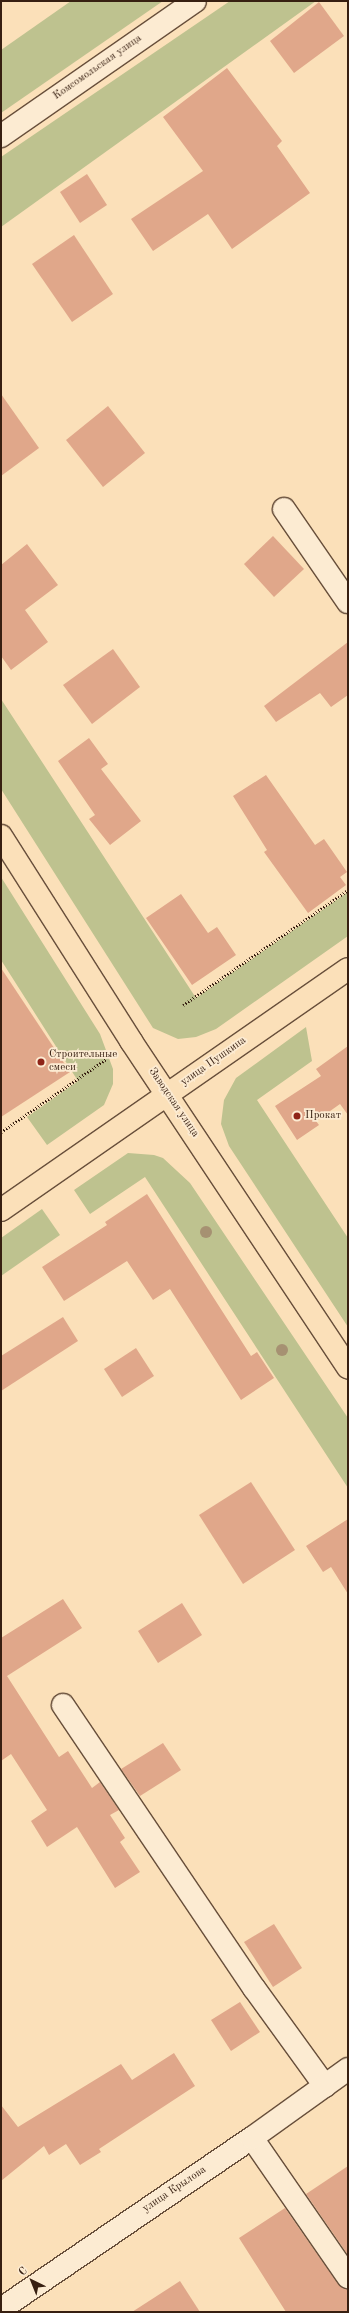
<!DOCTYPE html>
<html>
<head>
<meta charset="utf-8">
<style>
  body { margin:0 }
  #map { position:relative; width:349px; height:2313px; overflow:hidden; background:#fbe0b9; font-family:"Old Standard TT",serif }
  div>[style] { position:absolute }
  .green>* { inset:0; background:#bec28f }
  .building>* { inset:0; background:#e0a78a }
  .path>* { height:2.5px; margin-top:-1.25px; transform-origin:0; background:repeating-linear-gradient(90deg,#371f11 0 1px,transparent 0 3px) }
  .roads { filter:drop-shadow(1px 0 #684f3b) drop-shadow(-1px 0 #684f3b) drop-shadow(0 1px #684f3b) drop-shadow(0 -1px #684f3b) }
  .minor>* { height:22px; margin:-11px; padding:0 11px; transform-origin:11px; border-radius:11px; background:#fcebd2 }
  .major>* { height:22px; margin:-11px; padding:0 11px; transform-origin:11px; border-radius:11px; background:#fbe0b9 }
  .trees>* { width:12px; height:12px; margin:-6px; border-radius:50%; background:#a69172 }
  .dots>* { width:11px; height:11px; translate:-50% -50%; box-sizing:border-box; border:2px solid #fcebd2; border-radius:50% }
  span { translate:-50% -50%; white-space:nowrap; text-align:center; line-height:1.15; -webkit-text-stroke:3.5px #fcebd2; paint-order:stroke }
  .street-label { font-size:11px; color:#371f11 }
  .poi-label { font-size:11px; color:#371f11 }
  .left { translate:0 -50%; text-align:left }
  .frame { position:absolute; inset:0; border:2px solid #371f11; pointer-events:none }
  .north { position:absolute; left:12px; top:2261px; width:40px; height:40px; -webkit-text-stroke:3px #fcebd2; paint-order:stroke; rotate:317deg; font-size:11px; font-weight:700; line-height:16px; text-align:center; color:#371f11 }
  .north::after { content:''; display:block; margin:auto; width:14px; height:18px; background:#371f11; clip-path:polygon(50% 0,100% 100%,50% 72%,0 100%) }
</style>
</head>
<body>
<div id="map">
  <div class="green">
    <i style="clip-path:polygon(71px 1px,163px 1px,1px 113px,1px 50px)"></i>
    <i style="clip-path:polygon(230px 1px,316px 1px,1px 227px,1px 157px)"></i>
    <i style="clip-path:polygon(1px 699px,196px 998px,348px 892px,348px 936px,216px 1029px,196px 1037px,178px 1039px,153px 1028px,1px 789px)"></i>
    <i style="clip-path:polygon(1px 877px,100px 1034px,113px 1069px,113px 1084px,104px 1105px,47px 1145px,27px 1117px,78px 1081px,1px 960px)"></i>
    <i style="clip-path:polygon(306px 1027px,312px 1061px,257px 1100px,348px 1238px,348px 1327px,229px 1146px,221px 1124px,224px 1100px,236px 1078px)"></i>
    <i style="clip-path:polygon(128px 1153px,154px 1155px,163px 1158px,190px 1183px,348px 1418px,348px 1488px,145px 1177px,90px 1214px,74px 1190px)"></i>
    <i style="clip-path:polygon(42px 1209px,60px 1235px,1px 1276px,1px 1238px)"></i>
  </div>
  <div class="building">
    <i style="clip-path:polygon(319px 2px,344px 36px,294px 73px,270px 41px)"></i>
    <i style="clip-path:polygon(227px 68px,282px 141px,277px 146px,310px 193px,232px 249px,208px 214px,153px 251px,131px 219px,203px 171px,163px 117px)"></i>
    <i style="clip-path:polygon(87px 174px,107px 205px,80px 223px,60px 192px)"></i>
    <i style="clip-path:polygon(74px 235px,113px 294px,72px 322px,32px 264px)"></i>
    <i style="clip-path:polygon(1px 394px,39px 448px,1px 476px)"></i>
    <i style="clip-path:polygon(108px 406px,145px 453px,103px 487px,66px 440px)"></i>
    <i style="clip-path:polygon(273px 536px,304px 569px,274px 597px,244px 564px)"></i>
    <i style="clip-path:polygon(27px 544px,58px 585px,25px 610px,48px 642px,11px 670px,1px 656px,1px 565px)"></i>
    <i style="clip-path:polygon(348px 642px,348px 695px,331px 707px,320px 693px,276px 722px,264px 706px)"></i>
    <i style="clip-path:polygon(113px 649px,140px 687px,92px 724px,63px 685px)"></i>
    <i style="clip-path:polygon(89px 738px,108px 764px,101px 769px,141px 821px,110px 845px,89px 819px,95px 815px,58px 761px)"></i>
    <i style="clip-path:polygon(266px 775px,315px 845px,324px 839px,347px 872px,340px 877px,346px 885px,308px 913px,264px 852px,267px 850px,233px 796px)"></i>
    <i style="clip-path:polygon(181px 894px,208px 933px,217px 927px,236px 955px,192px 985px,146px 918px)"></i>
    <i style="clip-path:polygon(1px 968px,70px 1072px,1px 1117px)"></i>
    <i style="clip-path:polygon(348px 1046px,348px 1115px,340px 1104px,316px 1121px,319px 1125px,297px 1140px,275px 1106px,321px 1076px,316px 1069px)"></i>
    <i style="clip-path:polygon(147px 1194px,251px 1356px,257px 1352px,274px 1378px,241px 1400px,170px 1289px,153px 1300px,127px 1261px,64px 1301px,42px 1267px,107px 1225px,105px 1222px)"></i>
    <i style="clip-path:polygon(63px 1317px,78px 1341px,1px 1391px,1px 1356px)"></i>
    <i style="clip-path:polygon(136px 1348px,154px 1376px,122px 1397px,104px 1369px)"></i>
    <i style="clip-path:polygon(251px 1482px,295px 1550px,243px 1584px,199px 1515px)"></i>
    <i style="clip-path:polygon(348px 1519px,348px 1594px,331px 1567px,323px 1572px,306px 1546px)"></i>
    <i style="clip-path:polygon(63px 1599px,82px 1628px,7px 1676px,59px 1757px,68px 1751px,92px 1788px,100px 1782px,119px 1810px,110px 1815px,125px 1838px,120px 1842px,140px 1872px,115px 1888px,77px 1827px,47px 1847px,31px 1821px,47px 1810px,11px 1754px,1px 1761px,1px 1638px)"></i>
    <i style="clip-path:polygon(182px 1603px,202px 1635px,158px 1663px,138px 1631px)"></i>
    <i style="clip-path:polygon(163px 1743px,181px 1770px,140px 1796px,121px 1769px)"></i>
    <i style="clip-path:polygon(274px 1924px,302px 1968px,273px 1987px,244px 1942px)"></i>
    <i style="clip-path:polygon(240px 2002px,260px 2032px,231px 2051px,211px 2020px)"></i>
    <i style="clip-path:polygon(174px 2053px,195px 2086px,99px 2149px,101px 2152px,80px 2165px,66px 2144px,49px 2155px,44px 2146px,1px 2181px,1px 2105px,18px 2127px,121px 2064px,132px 2080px)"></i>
    <i style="clip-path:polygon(348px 2166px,348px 2255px,306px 2194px)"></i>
    <i style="clip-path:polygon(285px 2208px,338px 2284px,348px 2289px,348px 2312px,286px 2312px,239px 2238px)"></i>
    <i style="clip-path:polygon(180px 2281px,200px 2312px,132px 2312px)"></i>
  </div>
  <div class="path">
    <i style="left:183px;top:1005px;width:201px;rotate:-34.9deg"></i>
    <i style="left:1px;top:1132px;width:128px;rotate:-34.8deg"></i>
  </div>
  <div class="roads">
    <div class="minor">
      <i style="left:1px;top:136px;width:236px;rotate:-34.8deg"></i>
      <i style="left:284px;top:509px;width:113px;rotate:55.5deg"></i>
      <i style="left:63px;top:1705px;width:341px;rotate:56deg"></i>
      <i style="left:254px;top:1988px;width:121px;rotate:54.1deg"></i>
      <i style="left:252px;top:2138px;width:169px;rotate:55.4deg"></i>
      <i style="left:1px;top:2309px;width:304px;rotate:-34.3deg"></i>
      <i style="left:252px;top:2138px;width:118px;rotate:-35.7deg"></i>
    </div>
    <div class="major">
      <i style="left:1px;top:836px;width:243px;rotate:57.6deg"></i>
      <i style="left:131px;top:1041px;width:392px;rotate:56.4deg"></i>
      <i style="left:1px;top:1210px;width:422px;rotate:-34.8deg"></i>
    </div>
  </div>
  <div class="trees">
    <i style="left:206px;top:1232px"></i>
    <i style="left:282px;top:1350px"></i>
  </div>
  <div class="dots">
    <i style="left:41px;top:1062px;background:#8f2418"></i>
    <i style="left:297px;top:1116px;background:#8f2418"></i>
  </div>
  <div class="street-label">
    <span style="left:98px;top:68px;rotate:-35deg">Комсомольская улица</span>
    <span style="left:214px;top:1062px;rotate:-35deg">улица Пушкина</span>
    <span style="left:173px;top:1103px;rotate:56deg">Заводская улица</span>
    <span style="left:175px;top:2190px;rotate:-34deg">улица Крылова</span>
  </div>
  <div class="poi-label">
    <span class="left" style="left:49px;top:1062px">Строительные<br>смеси</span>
    <span class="left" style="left:305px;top:1116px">Прокат</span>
  </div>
  <div class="frame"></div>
  <div class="north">С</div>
</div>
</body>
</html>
